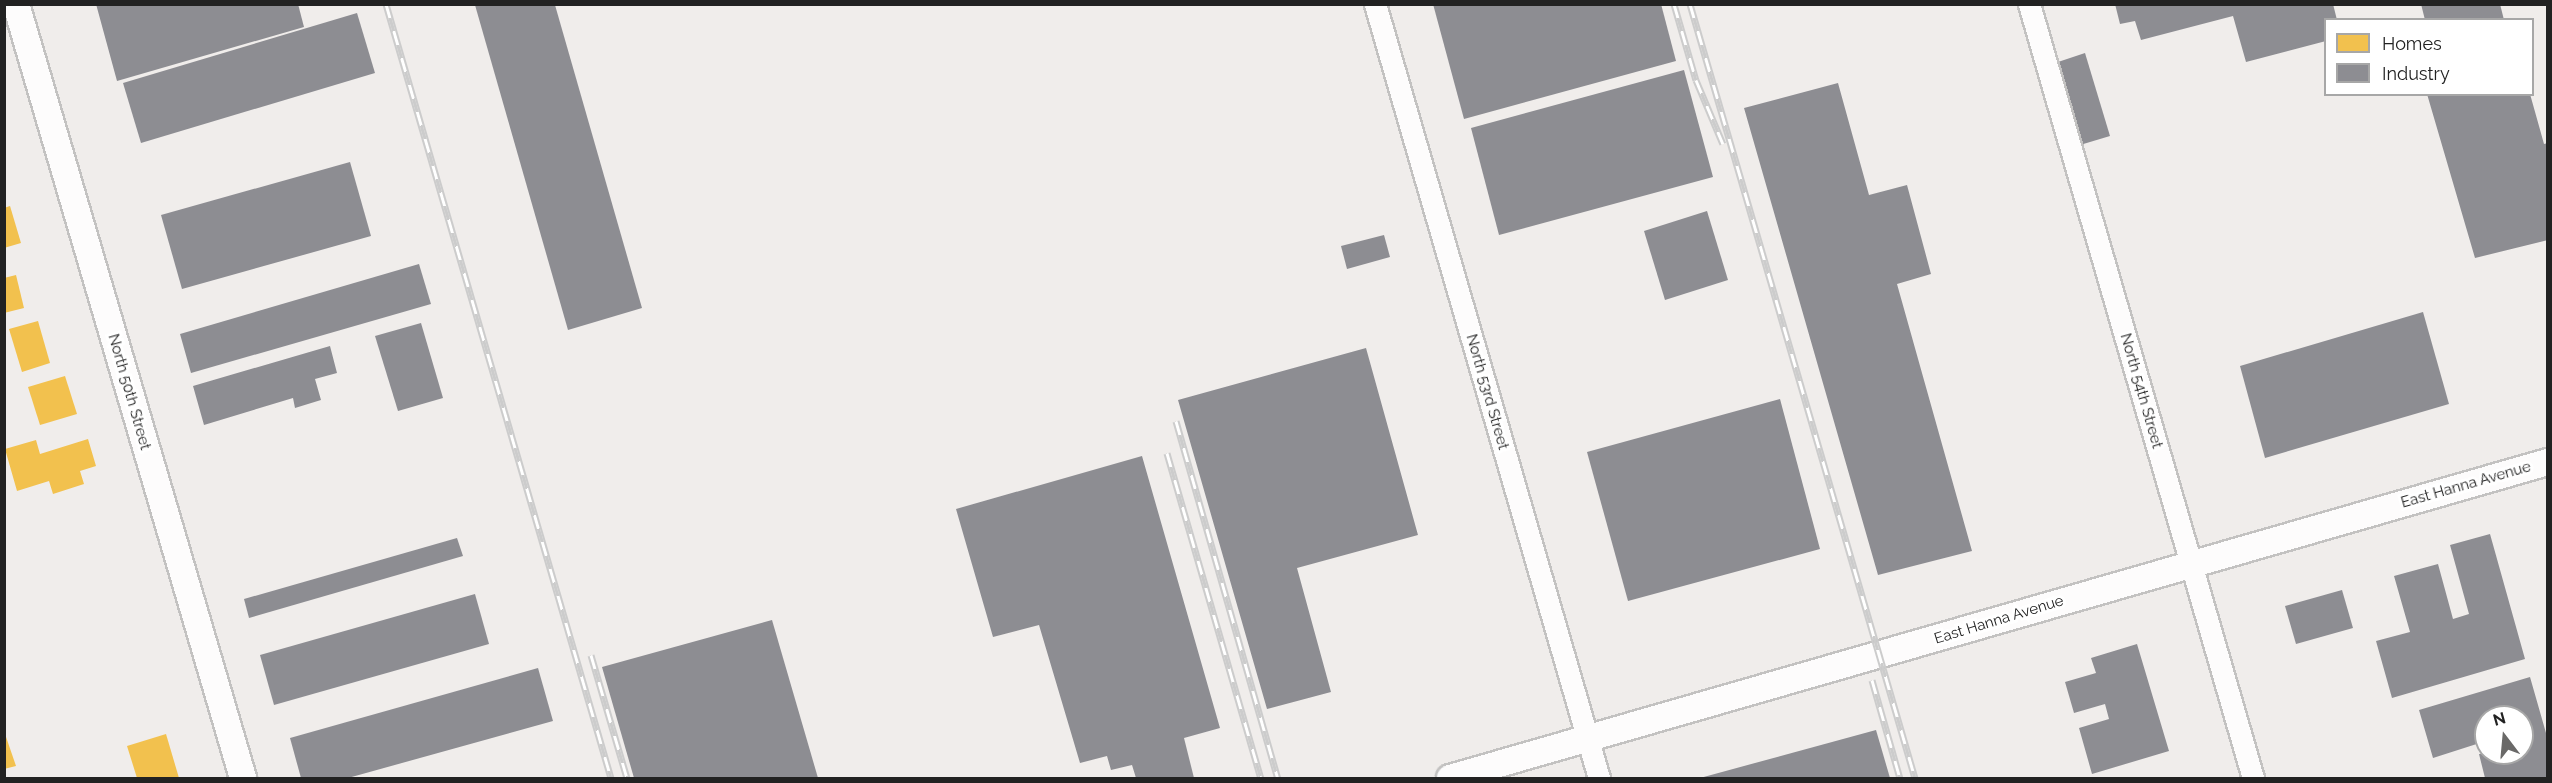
<!DOCTYPE html>
<html>
<head>
<meta charset="utf-8">
<style>
  body { margin:0 }
  #map { position:relative; width:2552px; height:783px; overflow:hidden; background:#f0edeb; font-family:Raleway,sans-serif }
  div>[style] { position:absolute }
  .homes>* { inset:0; background:#f2c14e }
  .industry>* { inset:0; background:#8d8d92 }
  .roads { filter:drop-shadow(2px 0 #c3c2c1) drop-shadow(-2px 0 #c3c2c1) drop-shadow(0 2px #c3c2c1) drop-shadow(0 -2px #c3c2c1) }
  .minor>* { height:21px; margin:-10.5px; padding:0 10.5px; transform-origin:10.5px; border-radius:10.5px; background:#fdfcfc }
  .tertiary>* { height:26px; margin:-13px; padding:0 13px; transform-origin:13px; border-radius:13px; background:#fdfcfc }
  .rail>* { height:7px; margin-top:-3.5px; transform-origin:0; background:repeating-linear-gradient(90deg,#fff 0 14px,#ccc 0 28px); box-sizing:border-box; border-block:2px solid #ccc }
  span { translate:-50% -50%; white-space:nowrap; text-align:center; line-height:1.15; -webkit-text-stroke:6px #fff; paint-order:stroke }
  .street-label { font-size:15px; color:#222 }
  .frame { position:absolute; inset:0; border:6px solid #222; pointer-events:none }
  .legend { position:absolute; left:2324px; top:18px; width:210px; height:78px; box-sizing:border-box; background:#fff; border:2px solid #a7a7a7; margin:0; padding:8px 10px; list-style:none; font-size:18px; color:#222 }
  .legend li { display:flex; align-items:center; gap:12px; height:30px }
  .legend b { width:30px; border:2px solid #a7a7a7 }
  .north { position:absolute; left:2474px; top:705px; width:60px; height:60px; box-sizing:border-box; background:#fff; border:2px solid #a7a7a7; border-radius:50%; rotate:344deg; font-size:16px; font-weight:700; line-height:24px; text-align:center; color:#222 }
  .north::after { content:''; display:block; margin:auto; width:21px; height:27px; background:#6a6968; clip-path:polygon(50% 0,100% 100%,50% 72%,0 100%) }
</style>
</head>
<body>
<div id="map">
  <div class="homes">
    <i style="clip-path:polygon(10px 206px,21px 243px,4px 248px,4px 208px)"></i>
    <i style="clip-path:polygon(16px 275px,24px 308px,4px 313px,4px 278px)"></i>
    <i style="clip-path:polygon(38px 321px,50px 363px,22px 372px,9px 329px)"></i>
    <i style="clip-path:polygon(65px 376px,77px 414px,40px 425px,28px 387px)"></i>
    <i style="clip-path:polygon(88px 439px,96px 466px,80px 471px,84px 484px,53px 494px,49px 481px,17px 491px,5px 449px,36px 440px,40px 454px)"></i>
    <i style="clip-path:polygon(4px 731px,16px 766px,4px 769px)"></i>
    <i style="clip-path:polygon(166px 734px,179px 778px,137px 778px,127px 746px)"></i>
  </div>
  <div class="industry">
    <i style="clip-path:polygon(96px 4px,298px 4px,304px 27px,117px 81px)"></i>
    <i style="clip-path:polygon(1433px 4px,1661px 4px,1676px 61px,1464px 119px)"></i>
    <i style="clip-path:polygon(2115px 4px,2333px 4px,2337px 20px,2326px 20px,2326px 41px,2246px 62px,2233px 16px,2141px 40px,2135px 21px,2120px 24px)"></i>
    <i style="clip-path:polygon(2421px 4px,2500px 4px,2504px 20px,2425px 20px)"></i>
    <i style="clip-path:polygon(475px 5px,555px 5px,642px 308px,568px 330px)"></i>
    <i style="clip-path:polygon(357px 13px,375px 73px,141px 143px,123px 83px)"></i>
    <i style="clip-path:polygon(2085px 53px,2110px 136px,2080px 145px,2055px 63px)"></i>
    <i style="clip-path:polygon(1684px 70px,1713px 177px,1499px 235px,1471px 128px)"></i>
    <i style="clip-path:polygon(1838px 83px,1869px 195px,1907px 185px,1931px 274px,1897px 284px,1972px 551px,1878px 575px,1744px 108px)"></i>
    <i style="clip-path:polygon(2427px 94px,2530px 94px,2544px 144px,2548px 143px,2548px 240px,2475px 258px)"></i>
    <i style="clip-path:polygon(350px 162px,371px 236px,182px 289px,161px 215px)"></i>
    <i style="clip-path:polygon(1707px 211px,1728px 280px,1665px 300px,1644px 231px)"></i>
    <i style="clip-path:polygon(1384px 235px,1390px 257px,1347px 269px,1341px 246px)"></i>
    <i style="clip-path:polygon(419px 264px,431px 304px,191px 373px,180px 334px)"></i>
    <i style="clip-path:polygon(2423px 312px,2449px 404px,2265px 458px,2240px 366px)"></i>
    <i style="clip-path:polygon(421px 323px,443px 398px,398px 411px,375px 336px)"></i>
    <i style="clip-path:polygon(330px 346px,337px 373px,315px 379px,321px 400px,295px 408px,293px 398px,204px 425px,193px 386px)"></i>
    <i style="clip-path:polygon(1366px 348px,1418px 535px,1297px 568px,1331px 692px,1267px 709px,1178px 400px)"></i>
    <i style="clip-path:polygon(1780px 399px,1820px 549px,1628px 601px,1587px 452px)"></i>
    <i style="clip-path:polygon(1142px 456px,1220px 728px,1184px 738px,1194px 778px,1136px 778px,1132px 765px,1111px 770px,1107px 756px,1080px 763px,1039px 625px,993px 637px,956px 509px)"></i>
    <i style="clip-path:polygon(2490px 534px,2525px 659px,2392px 698px,2376px 641px,2410px 632px,2394px 576px,2438px 564px,2453px 619px,2469px 614px,2450px 545px)"></i>
    <i style="clip-path:polygon(457px 538px,463px 556px,249px 618px,244px 599px)"></i>
    <i style="clip-path:polygon(2342px 590px,2353px 628px,2296px 644px,2285px 606px)"></i>
    <i style="clip-path:polygon(475px 594px,489px 644px,274px 705px,260px 655px)"></i>
    <i style="clip-path:polygon(772px 620px,818px 778px,634px 778px,602px 667px)"></i>
    <i style="clip-path:polygon(2137px 644px,2169px 751px,2092px 774px,2079px 728px,2109px 719px,2105px 704px,2074px 713px,2065px 682px,2096px 673px,2091px 658px)"></i>
    <i style="clip-path:polygon(538px 668px,553px 721px,348px 778px,301px 778px,290px 738px)"></i>
    <i style="clip-path:polygon(2530px 677px,2548px 740px,2548px 778px,2485px 778px,2479px 754px,2522px 753px,2522px 717px,2486px 717px,2486px 741px,2433px 758px,2419px 710px)"></i>
    <i style="clip-path:polygon(1876px 730px,1890px 778px,1700px 778px)"></i>
  </div>
  <div class="roads">
    <div class="minor">
      <i style="left:1375px;top:4px;width:806px;rotate:73.86deg"></i>
      <i style="left:2029px;top:4px;width:806px;rotate:73.86deg"></i>
    </div>
    <div class="tertiary">
      <i style="left:16px;top:4px;width:807px;rotate:73.65deg"></i>
      <i style="left:1450px;top:778px;width:1143px;rotate:-16.06deg"></i>
    </div>
  </div>
  <div class="rail">
    <i style="left:386px;top:4px;width:806px;rotate:73.79deg"></i>
    <i style="left:1674px;top:4px;width:79px;rotate:73.9deg"></i>
    <i style="left:1696px;top:80px;width:69px;rotate:67.1deg"></i>
    <i style="left:1690px;top:4px;width:806px;rotate:73.79deg"></i>
    <i style="left:1176px;top:421px;width:371px;rotate:74.1deg"></i>
    <i style="left:1167px;top:453px;width:338px;rotate:73.9deg"></i>
    <i style="left:591px;top:655px;width:128px;rotate:73.7deg"></i>
    <i style="left:1872px;top:680px;width:102px;rotate:74.1deg"></i>
  </div>
  <div class="street-label">
    <span style="left:2141px;top:391px;rotate:74deg">North 54th Street</span>
    <span style="left:129px;top:392px;rotate:74deg">North 50th Street</span>
    <span style="left:1487px;top:392px;rotate:74deg">North 53rd Street</span>
    <span style="left:2466px;top:485px;rotate:-16deg">East Hanna Avenue</span>
    <span style="left:1999px;top:620px;rotate:-17deg">East Hanna Avenue</span>
  </div>
  <div class="frame"></div>
  <ul class="legend">
  <li><b style="height:16px;background:#f2c14e"></b>Homes</li>
  <li><b style="height:16px;background:#8d8d92"></b>Industry</li>
  </ul>
  <div class="north">N</div>
</div>
</body>
</html>
